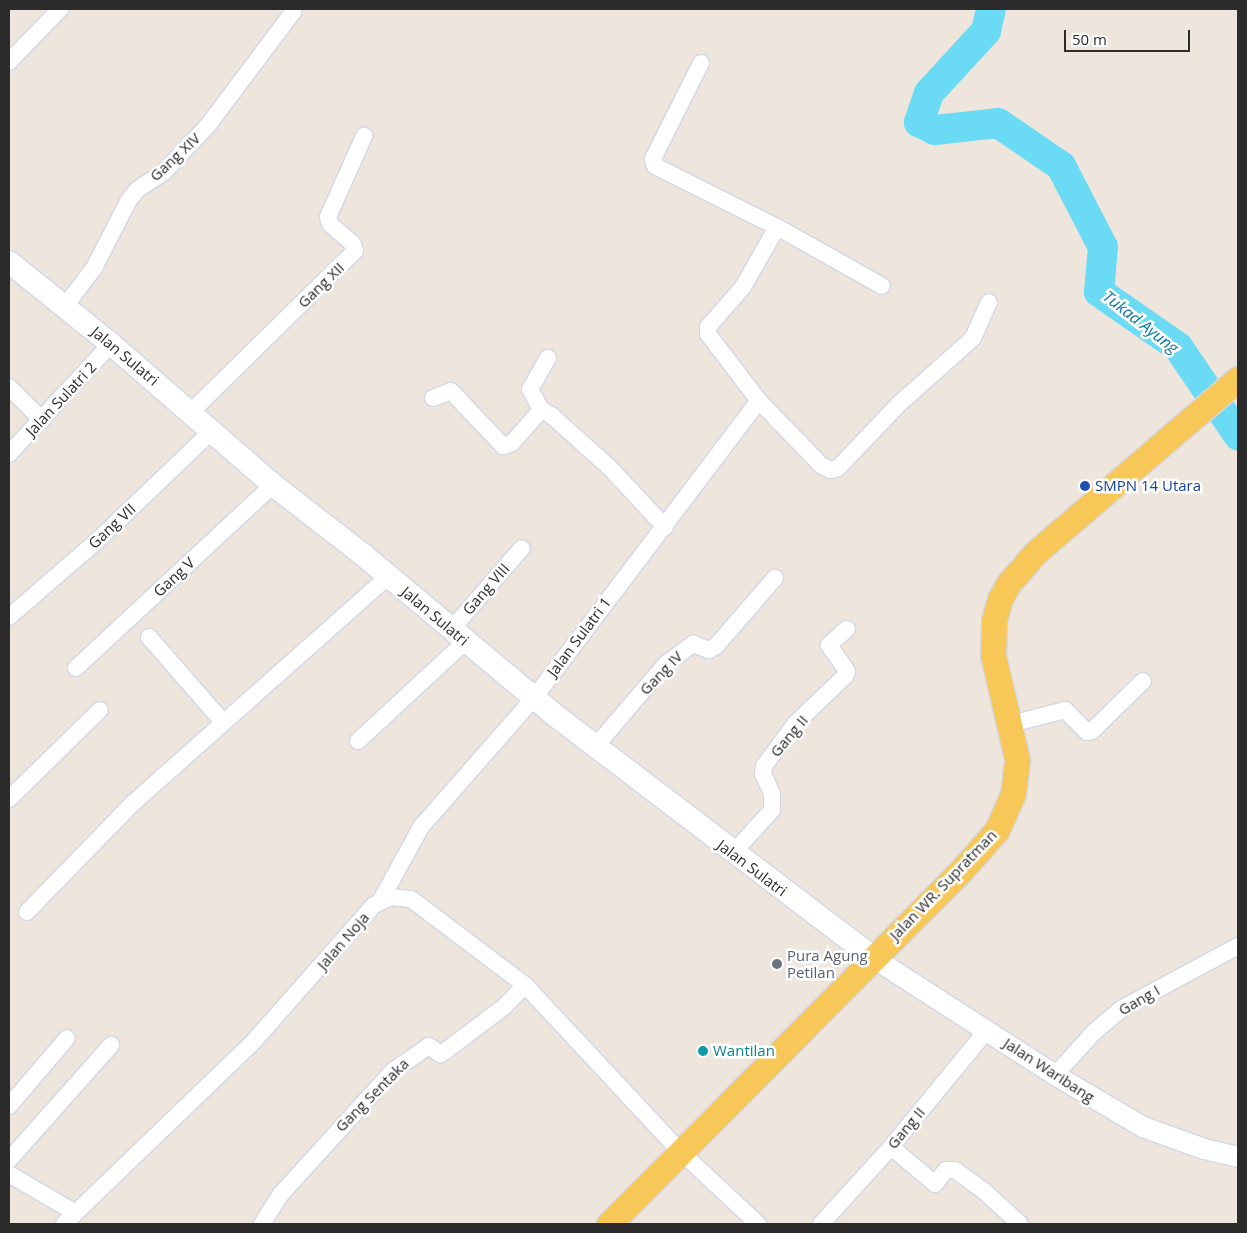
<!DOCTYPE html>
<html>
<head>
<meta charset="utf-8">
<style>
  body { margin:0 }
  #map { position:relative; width:1247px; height:1233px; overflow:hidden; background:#eee5dd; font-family:"Open Sans",sans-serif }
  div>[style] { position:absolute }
  .river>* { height:30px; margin:-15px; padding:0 15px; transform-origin:15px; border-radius:15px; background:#6bdaf4 }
  .roads { filter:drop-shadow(1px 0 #d2d7e5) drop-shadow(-1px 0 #d2d7e5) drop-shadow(0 1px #d2d7e5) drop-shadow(0 -1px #d2d7e5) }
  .minor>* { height:16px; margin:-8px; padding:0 8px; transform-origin:8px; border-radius:8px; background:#fff }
  .tertiary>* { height:20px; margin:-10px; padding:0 10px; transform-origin:10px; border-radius:10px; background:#fff }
  .secondary>* { height:22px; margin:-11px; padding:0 11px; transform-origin:11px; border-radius:11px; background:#fff }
  .primary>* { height:25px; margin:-12.5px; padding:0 12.5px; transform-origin:12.5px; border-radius:12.5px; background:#f7c758 }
  .dots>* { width:14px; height:14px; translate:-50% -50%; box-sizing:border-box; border:2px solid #fff; border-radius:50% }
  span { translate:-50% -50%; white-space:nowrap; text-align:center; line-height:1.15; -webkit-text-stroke:5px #fff; paint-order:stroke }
  .street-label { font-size:15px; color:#2b2b2b }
  .transit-label { font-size:15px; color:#164399 }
  .left { translate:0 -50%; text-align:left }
  .worship-label { font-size:15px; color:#5b616d }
  .culture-label { font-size:15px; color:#0d838f }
  .water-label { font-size:16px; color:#0779a3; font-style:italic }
  .frame { position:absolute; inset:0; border:10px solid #2b2b2b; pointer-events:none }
  .scale { position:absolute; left:1064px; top:30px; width:126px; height:22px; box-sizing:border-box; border:2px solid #2b2b2b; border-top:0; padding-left:6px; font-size:15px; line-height:18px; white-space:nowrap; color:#2b2b2b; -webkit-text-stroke:4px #fff; paint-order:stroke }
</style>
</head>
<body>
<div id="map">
  <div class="river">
    <i style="left:991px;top:9px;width:23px;rotate:103deg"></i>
    <i style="left:986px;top:31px;width:84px;rotate:132.6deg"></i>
    <i style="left:929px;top:93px;width:31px;rotate:109deg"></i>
    <i style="left:919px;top:122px;width:18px;rotate:27deg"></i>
    <i style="left:935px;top:130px;width:63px;rotate:-6.3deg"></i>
    <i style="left:998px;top:123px;width:76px;rotate:34.3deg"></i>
    <i style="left:1061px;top:166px;width:91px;rotate:62.6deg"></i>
    <i style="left:1103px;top:247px;width:45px;rotate:95.1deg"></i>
    <i style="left:1099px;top:292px;width:96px;rotate:34.8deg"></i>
    <i style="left:1178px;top:347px;width:107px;rotate:55.7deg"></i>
  </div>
  <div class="roads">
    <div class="minor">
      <i style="left:9px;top:62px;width:74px;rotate:-46.1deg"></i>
      <i style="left:701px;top:63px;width:107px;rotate:116.6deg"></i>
      <i style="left:653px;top:159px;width:7px;rotate:74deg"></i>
      <i style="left:655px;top:166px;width:136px;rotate:26.6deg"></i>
      <i style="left:777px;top:227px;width:120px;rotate:29.3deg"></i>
      <i style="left:777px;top:227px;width:69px;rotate:119.5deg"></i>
      <i style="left:743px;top:287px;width:53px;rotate:131.2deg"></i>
      <i style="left:708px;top:327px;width:7px;rotate:90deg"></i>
      <i style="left:708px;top:334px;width:84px;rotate:52.7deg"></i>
      <i style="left:759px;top:401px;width:91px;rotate:45.9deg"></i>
      <i style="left:822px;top:466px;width:10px;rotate:24deg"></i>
      <i style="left:831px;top:470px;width:7px;rotate:-16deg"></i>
      <i style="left:838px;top:468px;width:88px;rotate:-46.4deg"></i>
      <i style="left:899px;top:404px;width:99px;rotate:-41.7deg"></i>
      <i style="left:973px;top:338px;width:39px;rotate:-66deg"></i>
      <i style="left:65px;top:306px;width:48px;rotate:-52.7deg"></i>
      <i style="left:94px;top:268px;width:76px;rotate:-62.8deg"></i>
      <i style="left:129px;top:200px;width:14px;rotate:-51deg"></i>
      <i style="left:138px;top:189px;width:31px;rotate:-33deg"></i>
      <i style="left:164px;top:172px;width:66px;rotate:-46.8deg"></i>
      <i style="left:209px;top:124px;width:140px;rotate:-53.1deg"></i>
      <i style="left:548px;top:358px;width:36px;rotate:120deg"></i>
      <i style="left:530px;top:389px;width:24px;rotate:62deg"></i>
      <i style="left:541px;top:410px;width:11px;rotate:27deg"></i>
      <i style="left:551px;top:415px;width:78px;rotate:41.9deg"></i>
      <i style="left:609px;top:467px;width:82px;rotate:47deg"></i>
      <i style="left:9px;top:387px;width:47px;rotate:45deg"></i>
      <i style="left:433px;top:398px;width:19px;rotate:-21deg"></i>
      <i style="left:451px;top:391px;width:76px;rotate:46.6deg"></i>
      <i style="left:503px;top:446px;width:9px;rotate:-18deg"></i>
      <i style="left:512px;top:443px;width:44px;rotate:-48.7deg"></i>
      <i style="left:191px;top:412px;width:230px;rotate:-44.5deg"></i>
      <i style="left:355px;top:251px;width:7px;rotate:-106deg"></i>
      <i style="left:353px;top:244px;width:30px;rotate:-139deg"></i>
      <i style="left:330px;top:224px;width:7px;rotate:-106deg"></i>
      <i style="left:328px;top:217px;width:89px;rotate:-66deg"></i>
      <i style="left:9px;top:454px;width:150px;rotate:-47.2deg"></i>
      <i style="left:9px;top:617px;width:118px;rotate:-40.9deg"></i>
      <i style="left:98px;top:540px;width:158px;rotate:-43.7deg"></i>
      <i style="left:451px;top:630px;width:108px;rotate:-49.1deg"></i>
      <i style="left:149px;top:637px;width:113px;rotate:49deg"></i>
      <i style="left:76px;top:668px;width:269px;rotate:-42.9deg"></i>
      <i style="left:1011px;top:724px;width:56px;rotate:-14.5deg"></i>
      <i style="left:1065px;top:710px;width:31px;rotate:45deg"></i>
      <i style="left:1087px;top:732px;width:5px;rotate:-11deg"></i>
      <i style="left:1092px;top:731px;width:71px;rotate:-44.4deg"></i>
      <i style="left:358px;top:741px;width:146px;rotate:-42.8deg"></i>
      <i style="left:595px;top:747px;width:109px;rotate:-49.5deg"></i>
      <i style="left:666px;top:664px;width:34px;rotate:-37deg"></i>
      <i style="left:693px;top:644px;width:17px;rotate:21deg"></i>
      <i style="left:709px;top:650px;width:8px;rotate:-30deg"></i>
      <i style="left:716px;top:646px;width:90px;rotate:-49.1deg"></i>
      <i style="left:9px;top:799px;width:127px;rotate:-44.4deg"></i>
      <i style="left:733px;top:853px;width:58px;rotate:-47.8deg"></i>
      <i style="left:772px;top:810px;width:16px;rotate:-90deg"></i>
      <i style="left:772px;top:794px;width:22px;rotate:-114deg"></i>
      <i style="left:763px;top:774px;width:8px;rotate:-83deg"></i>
      <i style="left:764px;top:766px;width:52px;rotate:-53.6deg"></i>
      <i style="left:795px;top:724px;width:69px;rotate:-43.8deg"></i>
      <i style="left:845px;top:676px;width:5px;rotate:-68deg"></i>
      <i style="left:847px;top:671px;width:32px;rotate:-125deg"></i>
      <i style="left:829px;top:645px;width:24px;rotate:-42deg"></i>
      <i style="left:382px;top:898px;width:81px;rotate:-61.2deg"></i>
      <i style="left:421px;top:827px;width:171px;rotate:-48.8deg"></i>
      <i style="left:534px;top:698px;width:373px;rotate:-52.9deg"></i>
      <i style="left:27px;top:912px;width:151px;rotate:-45.8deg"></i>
      <i style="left:132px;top:804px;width:342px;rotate:-41.6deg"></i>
      <i style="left:1055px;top:1075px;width:58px;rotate:-47.8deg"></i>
      <i style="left:1094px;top:1032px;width:35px;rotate:-40deg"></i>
      <i style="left:1121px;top:1009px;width:133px;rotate:-28.3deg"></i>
      <i style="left:9px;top:1106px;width:89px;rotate:-49.5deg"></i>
      <i style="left:891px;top:1147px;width:57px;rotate:40.1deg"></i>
      <i style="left:935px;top:1184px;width:18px;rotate:-52deg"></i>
      <i style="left:946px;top:1170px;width:9px"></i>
      <i style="left:955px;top:1170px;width:37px;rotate:36deg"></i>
      <i style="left:985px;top:1192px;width:47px;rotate:42.4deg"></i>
      <i style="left:9px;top:1160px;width:154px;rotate:-48.4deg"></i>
      <i style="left:9px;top:1174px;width:75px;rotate:30.3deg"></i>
      <i style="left:64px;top:1224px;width:264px;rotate:-43.9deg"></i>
      <i style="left:254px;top:1041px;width:181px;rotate:-48.6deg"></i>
      <i style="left:374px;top:905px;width:19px;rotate:-25deg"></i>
      <i style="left:391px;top:897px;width:20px;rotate:6deg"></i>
      <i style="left:411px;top:899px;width:143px;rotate:37deg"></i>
      <i style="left:525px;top:985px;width:229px;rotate:47deg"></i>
      <i style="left:681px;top:1152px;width:105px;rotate:43.1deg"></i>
      <i style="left:262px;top:1224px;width:36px;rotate:-58deg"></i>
      <i style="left:281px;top:1194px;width:168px;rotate:-47.7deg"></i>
      <i style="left:394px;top:1070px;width:42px;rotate:-34.4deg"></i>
      <i style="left:429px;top:1046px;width:14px;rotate:36deg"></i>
      <i style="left:440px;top:1054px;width:4px;rotate:-27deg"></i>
      <i style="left:444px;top:1052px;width:75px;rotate:-36.9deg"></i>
      <i style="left:504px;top:1007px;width:30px;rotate:-46deg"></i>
      <i style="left:821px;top:1224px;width:104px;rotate:-47.7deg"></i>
      <i style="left:891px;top:1147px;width:151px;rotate:-50.6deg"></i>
    </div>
    <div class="tertiary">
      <i style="left:872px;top:957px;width:218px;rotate:32.8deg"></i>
      <i style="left:1055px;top:1075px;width:102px;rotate:30.6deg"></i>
      <i style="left:1143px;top:1127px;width:65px;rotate:19.8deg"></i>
      <i style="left:1204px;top:1149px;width:35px;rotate:13deg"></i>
    </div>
    <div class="secondary">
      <i style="left:9px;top:262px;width:131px;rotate:38.8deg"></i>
      <i style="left:111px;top:344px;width:215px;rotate:41deg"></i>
      <i style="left:273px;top:485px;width:111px;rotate:37.7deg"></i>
      <i style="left:361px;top:553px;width:254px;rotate:39.9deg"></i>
      <i style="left:556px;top:716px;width:397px;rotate:37.3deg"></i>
    </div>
    <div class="primary">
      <i style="left:609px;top:1224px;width:496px;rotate:-45.1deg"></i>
      <i style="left:959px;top:873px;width:57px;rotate:-48.5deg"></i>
      <i style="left:997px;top:830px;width:39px;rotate:-66deg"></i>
      <i style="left:1013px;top:794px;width:35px;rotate:-83deg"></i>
      <i style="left:1017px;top:759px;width:107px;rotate:-103deg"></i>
      <i style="left:993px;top:655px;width:35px;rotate:-88deg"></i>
      <i style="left:994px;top:620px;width:22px;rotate:-74deg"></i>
      <i style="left:1000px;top:599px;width:18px;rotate:-61deg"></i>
      <i style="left:1009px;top:583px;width:41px;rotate:-48.9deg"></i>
      <i style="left:1036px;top:552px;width:266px;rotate:-40.6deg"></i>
    </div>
  </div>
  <div class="dots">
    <i style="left:1085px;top:486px;background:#1a4fb4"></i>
    <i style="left:777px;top:964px;background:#6b7280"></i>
    <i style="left:703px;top:1051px;background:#0f9aa8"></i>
  </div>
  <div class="street-label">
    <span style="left:175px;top:157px;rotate:-43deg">Gang XIV</span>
    <span style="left:321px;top:285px;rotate:-44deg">Gang XII</span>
    <span style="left:125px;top:356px;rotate:40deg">Jalan Sulatri</span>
    <span style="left:61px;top:399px;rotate:-47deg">Jalan Sulatri 2</span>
    <span style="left:112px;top:526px;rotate:-43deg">Gang VII</span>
    <span style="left:174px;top:577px;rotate:-43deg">Gang V</span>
    <span style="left:486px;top:589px;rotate:-49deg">Gang VIII</span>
    <span style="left:435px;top:616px;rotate:40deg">Jalan Sulatri</span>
    <span style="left:579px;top:637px;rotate:-53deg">Jalan Sulatri 1</span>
    <span style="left:661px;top:673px;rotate:-46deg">Gang IV</span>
    <span style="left:789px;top:736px;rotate:-50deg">Gang II</span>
    <span style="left:752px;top:868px;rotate:37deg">Jalan Sulatri</span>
    <span style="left:943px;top:885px;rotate:-46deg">Jalan WR. Supratman</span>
    <span style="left:343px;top:941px;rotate:-49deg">Jalan Noja</span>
    <span style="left:1139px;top:1000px;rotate:-30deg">Gang I</span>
    <span style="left:1049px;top:1070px;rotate:33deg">Jalan Waribang</span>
    <span style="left:372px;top:1095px;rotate:-45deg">Gang Sentaka</span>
    <span style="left:906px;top:1128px;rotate:-50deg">Gang II</span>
  </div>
  <div class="transit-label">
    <span class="left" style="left:1095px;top:486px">SMPN 14 Utara</span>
  </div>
  <div class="worship-label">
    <span class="left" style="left:787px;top:964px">Pura Agung<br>Petilan</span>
  </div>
  <div class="culture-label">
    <span class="left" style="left:713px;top:1051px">Wantilan</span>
  </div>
  <div class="water-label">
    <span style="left:1141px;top:322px;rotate:38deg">Tukad Ayung</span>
  </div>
  <div class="frame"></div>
  <div class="scale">50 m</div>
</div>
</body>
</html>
